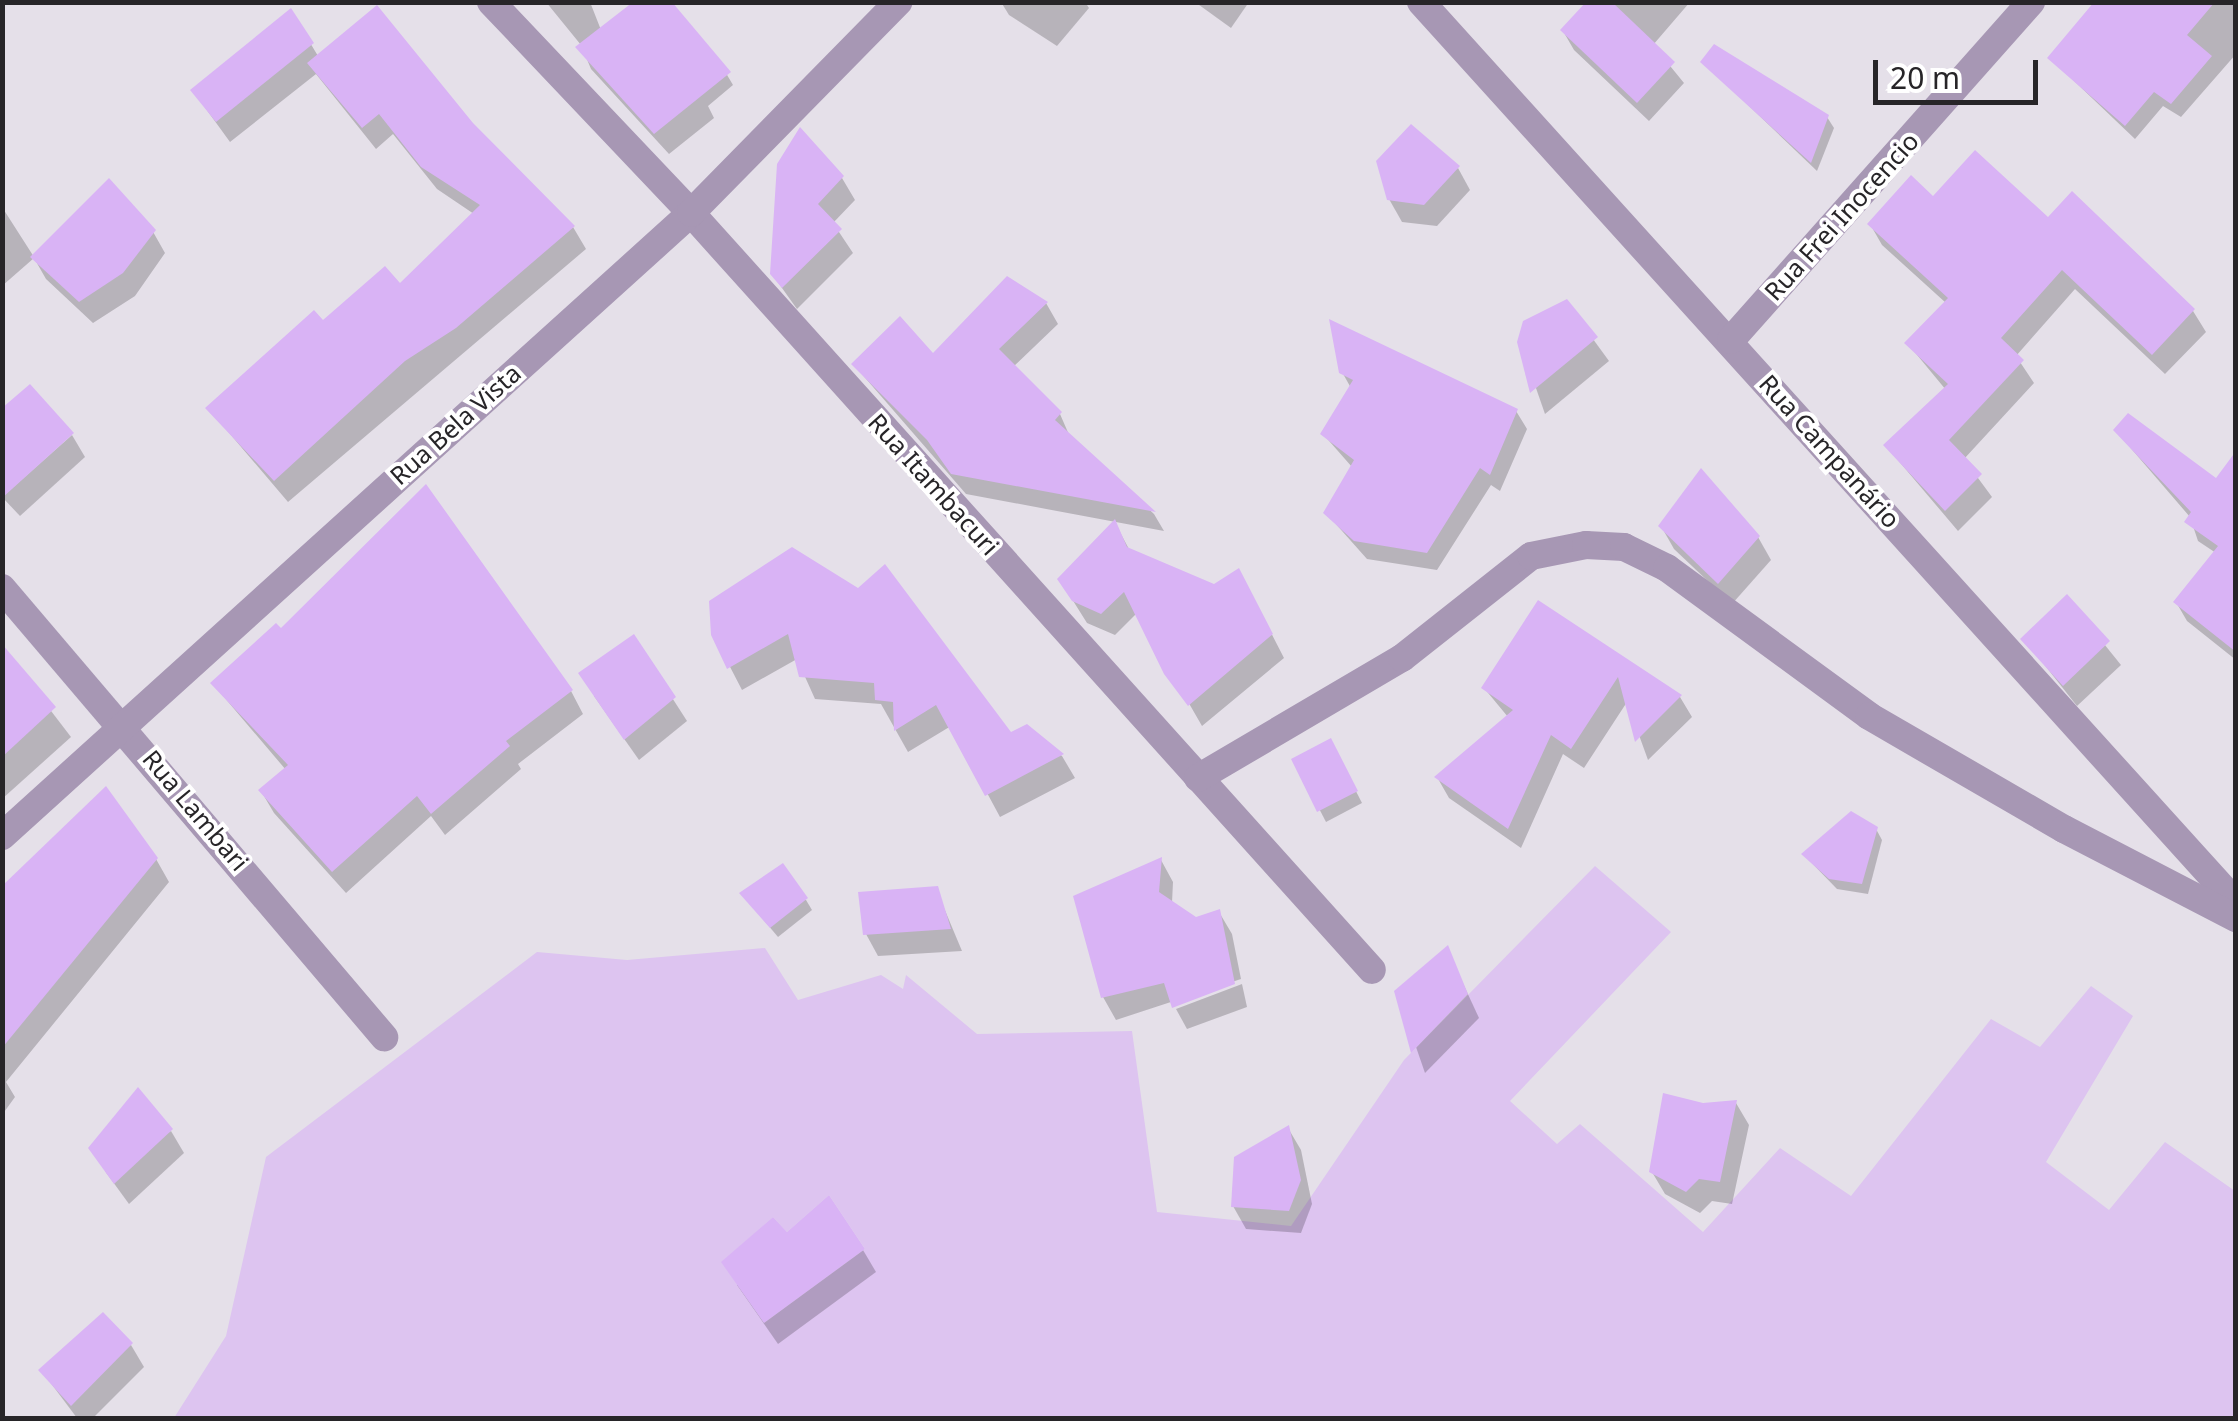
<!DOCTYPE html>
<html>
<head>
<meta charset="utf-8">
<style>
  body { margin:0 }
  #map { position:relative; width:2238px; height:1421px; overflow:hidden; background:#e5e0e9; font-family:"Noto Sans",sans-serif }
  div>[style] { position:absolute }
  .green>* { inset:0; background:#ddc4f0 }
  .shadow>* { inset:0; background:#0003 }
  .building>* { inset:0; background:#d9b3f5 }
  .minor>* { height:28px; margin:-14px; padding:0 14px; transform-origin:14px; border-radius:14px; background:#a797b4 }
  span { translate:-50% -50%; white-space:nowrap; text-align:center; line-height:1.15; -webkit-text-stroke:8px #fff; paint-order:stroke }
  .street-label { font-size:25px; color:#272528 }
  .frame { position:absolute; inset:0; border:5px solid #272528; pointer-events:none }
  .scale { position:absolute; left:1873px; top:60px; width:165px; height:45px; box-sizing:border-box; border:5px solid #272528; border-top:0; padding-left:12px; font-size:30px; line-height:35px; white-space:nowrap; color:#272528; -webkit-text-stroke:8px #fff; paint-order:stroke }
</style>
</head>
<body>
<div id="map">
  <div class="green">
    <i style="clip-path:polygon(evenodd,1595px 866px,1671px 932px,1510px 1101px,1557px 1144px,1580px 1124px,1703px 1232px,1780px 1148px,1851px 1196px,1991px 1019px,2040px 1047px,2091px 986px,2133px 1016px,2046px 1162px,2109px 1210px,2165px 1142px,2235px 1191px,2235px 1418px,174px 1418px,226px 1336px,266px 1157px,537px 952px,627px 960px,765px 948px,798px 1000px,881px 975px,903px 989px,906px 975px,977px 1034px,1132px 1031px,1157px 1212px,1291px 1226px,1404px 1060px,1595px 866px,829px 1195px,865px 1249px,764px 1323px,722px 1262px,773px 1217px,787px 1232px,829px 1195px)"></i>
  </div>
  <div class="shadow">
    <i style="clip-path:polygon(546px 2px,590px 2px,601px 30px,720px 63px,733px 85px,708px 106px,714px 118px,669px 154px,591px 69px,581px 45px)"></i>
    <i style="clip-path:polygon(1001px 2px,1085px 2px,1089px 8px,1057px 46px,1009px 15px)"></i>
    <i style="clip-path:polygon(1195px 2px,1249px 2px,1231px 28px)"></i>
    <i style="clip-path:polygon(1589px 2px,1690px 2px,1653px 45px,1684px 83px,1649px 121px,1574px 50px,1563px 31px)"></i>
    <i style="clip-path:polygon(2097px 2px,2236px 2px,2236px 54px,2181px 117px,2163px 106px,2135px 139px,2050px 58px)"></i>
    <i style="clip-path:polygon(291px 11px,318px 56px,472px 124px,573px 227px,586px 249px,288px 502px,208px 408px,323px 324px,399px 287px,474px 214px,437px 189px,393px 134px,376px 149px,316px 74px,230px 142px,193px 91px)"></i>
    <i style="clip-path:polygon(1703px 62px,1827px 117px,1834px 128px,1817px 171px)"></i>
    <i style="clip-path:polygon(780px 162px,842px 178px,855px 200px,833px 223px,853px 253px,797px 309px,772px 274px)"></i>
    <i style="clip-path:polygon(1458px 168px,1470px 190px,1437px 226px,1402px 222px,1389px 199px)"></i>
    <i style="clip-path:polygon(2072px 195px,2193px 311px,2206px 332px,2165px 374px,2075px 289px,2016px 356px,2034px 383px,1964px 459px,1992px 497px,1958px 531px,1886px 446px,1946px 390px,1908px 344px,1946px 303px,1882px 245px,1870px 224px,1933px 200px,2048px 221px)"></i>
    <i style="clip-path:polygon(2px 207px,34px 257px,152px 230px,165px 253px,135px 296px,93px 323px,46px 279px,34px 258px,2px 286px)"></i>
    <i style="clip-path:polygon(1566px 302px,1609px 361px,1545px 414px,1520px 342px)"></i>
    <i style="clip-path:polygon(1046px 303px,1058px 324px,1013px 367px,1060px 414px,1070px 437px,1154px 514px,1164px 531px,966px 494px,854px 365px,933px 357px)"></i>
    <i style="clip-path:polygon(1342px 372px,1516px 411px,1527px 429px,1500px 491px,1491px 485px,1437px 570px,1367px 559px,1326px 513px,1352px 467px,1323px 434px,1351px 388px)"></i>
    <i style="clip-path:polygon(2116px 431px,2236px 495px,2236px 660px,2187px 621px,2176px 602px,2216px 553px,2198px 541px,2190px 517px)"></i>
    <i style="clip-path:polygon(72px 435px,85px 457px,20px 516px,2px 497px)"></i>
    <i style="clip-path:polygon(1115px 523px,1130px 551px,1214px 586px,1251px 594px,1284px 658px,1202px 726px,1137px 613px,1115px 635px,1087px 623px,1060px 580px)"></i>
    <i style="clip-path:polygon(1661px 526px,1758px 537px,1771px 560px,1732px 604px,1674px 549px)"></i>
    <i style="clip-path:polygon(792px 550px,1010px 736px,1027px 727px,1062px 756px,1075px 778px,1000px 817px,951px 726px,908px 752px,881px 704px,815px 699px,797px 659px,742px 690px,713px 634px)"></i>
    <i style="clip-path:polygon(2067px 598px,2121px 665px,2077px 706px,2024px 639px)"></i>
    <i style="clip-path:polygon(1539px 603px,1680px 697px,1692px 717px,1648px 760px,1627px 702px,1584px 768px,1563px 754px,1521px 848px,1449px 798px,1437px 777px,1508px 717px,1484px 688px)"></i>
    <i style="clip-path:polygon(281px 632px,571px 691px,583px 714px,518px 764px,521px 769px,445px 835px,431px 816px,346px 893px,274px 813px,261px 791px,286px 770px,213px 684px)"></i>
    <i style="clip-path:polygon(633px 637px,687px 721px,639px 760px,594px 696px)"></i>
    <i style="clip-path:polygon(2px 647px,71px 737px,2px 799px)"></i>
    <i style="clip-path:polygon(1336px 752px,1362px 803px,1326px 822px,1294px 760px)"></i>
    <i style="clip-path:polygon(1876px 829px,1882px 840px,1868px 894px,1837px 889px,1804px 855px)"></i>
    <i style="clip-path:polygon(156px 859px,169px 882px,6px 1082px,15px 1097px,2px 1115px,2px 887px)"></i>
    <i style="clip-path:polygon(1161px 860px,1173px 882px,1172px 903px,1196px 919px,1219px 912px,1232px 934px,1241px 979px,1116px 1020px,1103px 997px)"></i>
    <i style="clip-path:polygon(936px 889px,962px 951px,878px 956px,866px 934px)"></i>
    <i style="clip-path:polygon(742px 894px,806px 900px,812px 910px,778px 937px)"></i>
    <i style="clip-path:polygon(1447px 949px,1479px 1018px,1425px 1073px,1397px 992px)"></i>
    <i style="clip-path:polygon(1242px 984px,1247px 1007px,1187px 1029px,1176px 1009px)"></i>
    <i style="clip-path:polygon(1736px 1103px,1749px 1125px,1732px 1204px,1712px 1201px,1700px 1213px,1665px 1194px,1652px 1172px,1703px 1106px)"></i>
    <i style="clip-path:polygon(1288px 1128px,1301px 1150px,1312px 1204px,1301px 1233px,1246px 1229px,1233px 1206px)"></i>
    <i style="clip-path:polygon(171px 1131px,184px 1153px,129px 1204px,105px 1171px)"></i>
    <i style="clip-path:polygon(863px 1250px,876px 1272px,778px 1344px,737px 1285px)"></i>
    <i style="clip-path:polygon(131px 1345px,144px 1367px,93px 1418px,77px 1418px,41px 1370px)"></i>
  </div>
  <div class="building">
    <i style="clip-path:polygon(633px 2px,672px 2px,731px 72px,654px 134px,575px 47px)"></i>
    <i style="clip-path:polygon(1586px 2px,1612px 2px,1675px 62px,1637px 103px,1560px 30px)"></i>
    <i style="clip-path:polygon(2094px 2px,2215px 2px,2187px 35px,2212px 56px,2171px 104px,2154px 92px,2125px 126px,2047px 58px)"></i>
    <i style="clip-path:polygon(377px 5px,473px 123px,575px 226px,456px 328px,405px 361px,274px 481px,205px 408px,314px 310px,323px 320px,385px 266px,400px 283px,480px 205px,421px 167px,379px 114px,362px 128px,307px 63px)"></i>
    <i style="clip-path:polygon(291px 8px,314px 43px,216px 122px,190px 90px)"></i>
    <i style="clip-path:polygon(1714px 44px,1829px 115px,1811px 163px,1700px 62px)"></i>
    <i style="clip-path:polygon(1411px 124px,1460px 166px,1424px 205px,1387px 200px,1376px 161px)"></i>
    <i style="clip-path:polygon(800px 127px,844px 176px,818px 204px,842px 229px,782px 288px,770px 274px,777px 164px)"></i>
    <i style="clip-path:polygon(1975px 150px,2048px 217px,2072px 191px,2195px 309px,2152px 355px,2062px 270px,2001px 338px,2024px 360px,1949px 440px,1982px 474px,1945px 511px,1883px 445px,1948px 384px,1904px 343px,1948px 298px,1867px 224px,1911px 175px,1933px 196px)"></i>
    <i style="clip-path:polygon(109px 178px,156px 230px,123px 273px,79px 302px,30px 257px)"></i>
    <i style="clip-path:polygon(1007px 276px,1048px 302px,999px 349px,1062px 412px,1055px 420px,1156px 512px,951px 474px,927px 440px,851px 364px,900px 316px,933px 353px)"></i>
    <i style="clip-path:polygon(1567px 299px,1598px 337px,1530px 393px,1517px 342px,1523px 321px)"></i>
    <i style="clip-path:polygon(1329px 319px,1518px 409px,1490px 475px,1480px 468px,1427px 553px,1354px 541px,1323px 513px,1354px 460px,1320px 434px,1353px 380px,1339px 373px)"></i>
    <i style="clip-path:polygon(30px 384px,74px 433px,2px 498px,2px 408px)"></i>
    <i style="clip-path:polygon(2128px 413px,2216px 478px,2236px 451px,2236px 652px,2173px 602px,2218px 546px,2184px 522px,2191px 512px,2113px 430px)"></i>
    <i style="clip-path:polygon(1701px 468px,1760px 536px,1718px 584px,1658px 526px)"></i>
    <i style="clip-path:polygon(426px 484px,573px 690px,506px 741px,510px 746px,431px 814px,417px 796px,332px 872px,258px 790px,288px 765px,210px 683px,276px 623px,281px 628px)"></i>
    <i style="clip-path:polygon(1115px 519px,1127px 547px,1214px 584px,1239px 568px,1273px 634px,1188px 706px,1164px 674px,1124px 592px,1101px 614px,1072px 601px,1057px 579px)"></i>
    <i style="clip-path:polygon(792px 547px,858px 588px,885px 564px,1011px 732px,1027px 724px,1064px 754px,985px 796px,936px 705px,894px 731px,893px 702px,875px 700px,874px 683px,799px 677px,788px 634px,727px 669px,711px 635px,709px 601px)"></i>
    <i style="clip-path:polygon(2067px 594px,2110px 641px,2063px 686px,2020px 639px)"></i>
    <i style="clip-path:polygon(1538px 600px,1682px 695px,1635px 742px,1618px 677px,1571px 749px,1551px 735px,1508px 829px,1434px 777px,1513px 710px,1481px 688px)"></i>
    <i style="clip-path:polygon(634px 634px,676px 697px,624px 740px,578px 673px)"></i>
    <i style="clip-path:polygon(2px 644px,56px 707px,2px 757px)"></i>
    <i style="clip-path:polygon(1331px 738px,1358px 791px,1317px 812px,1291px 759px)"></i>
    <i style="clip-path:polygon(106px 786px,158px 858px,2px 1048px,2px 886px)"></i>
    <i style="clip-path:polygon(1851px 811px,1878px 827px,1862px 884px,1829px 879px,1801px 854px)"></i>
    <i style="clip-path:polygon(1162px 857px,1159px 892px,1196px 917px,1220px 909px,1235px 984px,1172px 1008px,1164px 983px,1101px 998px,1073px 896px)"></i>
    <i style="clip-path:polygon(783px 863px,808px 898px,770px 928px,739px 893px)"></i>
    <i style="clip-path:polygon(938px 886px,951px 929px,863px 935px,858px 892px)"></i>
    <i style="clip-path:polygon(1448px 945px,1468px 994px,1411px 1053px,1394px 991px)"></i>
    <i style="clip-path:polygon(138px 1087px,173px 1129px,114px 1184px,88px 1148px)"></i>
    <i style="clip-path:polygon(1663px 1093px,1703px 1103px,1737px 1100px,1720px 1182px,1699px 1179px,1686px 1192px,1649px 1172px)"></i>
    <i style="clip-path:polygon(1289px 1125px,1301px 1180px,1289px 1211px,1231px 1207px,1234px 1157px)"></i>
    <i style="clip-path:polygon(829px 1195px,865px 1249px,764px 1323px,721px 1262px,773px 1217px,787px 1232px)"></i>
    <i style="clip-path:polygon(103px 1312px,133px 1343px,71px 1406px,38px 1370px)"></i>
  </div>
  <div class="minor">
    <i style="left:491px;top:2px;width:291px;rotate:46.5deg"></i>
    <i style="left:691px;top:213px;width:1018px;rotate:48.03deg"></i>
    <i style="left:1421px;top:2px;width:1215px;rotate:47.87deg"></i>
    <i style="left:1731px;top:340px;width:452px;rotate:-48.4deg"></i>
    <i style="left:2px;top:588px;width:590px;rotate:49.61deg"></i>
    <i style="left:1198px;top:778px;width:237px;rotate:-30.5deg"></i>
    <i style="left:1402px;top:658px;width:164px;rotate:-38.3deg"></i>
    <i style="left:1531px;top:556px;width:56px;rotate:-11.3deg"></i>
    <i style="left:1586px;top:545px;width:38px;rotate:3deg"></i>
    <i style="left:1624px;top:547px;width:48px;rotate:26deg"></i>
    <i style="left:1667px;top:568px;width:250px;rotate:36.2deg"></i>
    <i style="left:1869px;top:716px;width:225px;rotate:30.1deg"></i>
    <i style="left:2064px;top:829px;width:194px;rotate:27.4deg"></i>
    <i style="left:2px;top:836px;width:929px;rotate:-42.12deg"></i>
    <i style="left:691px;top:213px;width:296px;rotate:-45.5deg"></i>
  </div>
  <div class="street-label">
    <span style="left:1841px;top:216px;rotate:-48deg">Rua Frei Inocencio</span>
    <span style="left:455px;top:424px;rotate:-42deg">Rua Bela Vista</span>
    <span style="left:1830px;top:451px;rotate:48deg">Rua Campanário</span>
    <span style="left:934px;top:484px;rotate:48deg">Rua Itambacuri</span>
    <span style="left:196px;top:810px;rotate:50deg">Rua Lambari</span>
  </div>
  <div class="frame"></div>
  <div class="scale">20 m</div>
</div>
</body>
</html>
